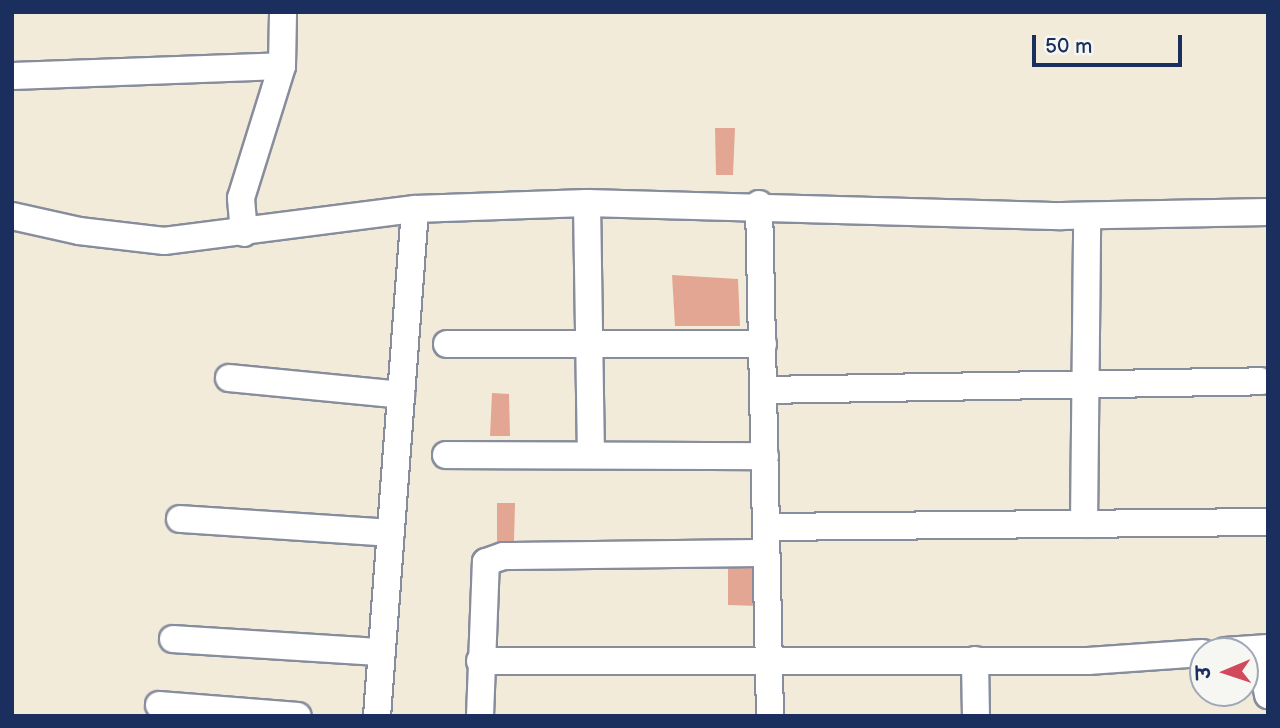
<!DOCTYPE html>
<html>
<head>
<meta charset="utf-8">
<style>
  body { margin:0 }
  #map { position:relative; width:1280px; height:728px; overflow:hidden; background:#f3ebda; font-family:"Balsamiq Sans","Playpen Sans Deva",sans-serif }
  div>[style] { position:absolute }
  .building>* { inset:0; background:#e3a692 }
  .roads { filter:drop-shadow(2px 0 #878d9c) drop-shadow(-2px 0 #878d9c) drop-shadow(0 2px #878d9c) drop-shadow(0 -2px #878d9c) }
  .minor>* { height:26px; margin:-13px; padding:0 13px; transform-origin:13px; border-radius:13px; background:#fff }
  span { translate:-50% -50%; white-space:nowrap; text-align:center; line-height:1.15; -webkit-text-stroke:7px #f6f6f2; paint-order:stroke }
  .frame { position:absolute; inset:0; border:14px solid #1b2f5e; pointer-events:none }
  .north { position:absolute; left:1189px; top:637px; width:70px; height:70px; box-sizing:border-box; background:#f6f6f2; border:2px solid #9ea6b7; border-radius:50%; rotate:268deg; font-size:19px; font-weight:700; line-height:28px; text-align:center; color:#1b2f5e }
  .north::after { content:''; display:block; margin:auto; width:24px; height:32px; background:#d1495b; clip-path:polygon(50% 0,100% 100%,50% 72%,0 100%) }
  .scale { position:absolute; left:1032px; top:35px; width:150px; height:32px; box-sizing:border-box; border:4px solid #1b2f5e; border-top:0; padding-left:9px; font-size:21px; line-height:24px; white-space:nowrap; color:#1b2f5e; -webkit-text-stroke:5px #f6f6f2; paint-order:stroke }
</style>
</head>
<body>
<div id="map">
  <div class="building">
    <i style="clip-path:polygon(715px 128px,735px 128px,733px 175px,716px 175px)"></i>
    <i style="clip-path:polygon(672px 275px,738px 279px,740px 326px,675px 326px)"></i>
    <i style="clip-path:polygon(492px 393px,509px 394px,510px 436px,490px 436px)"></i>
    <i style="clip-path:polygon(497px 503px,515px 503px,514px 541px,497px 541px)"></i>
    <i style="clip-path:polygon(728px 566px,757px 567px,758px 606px,728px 605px)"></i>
  </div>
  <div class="roads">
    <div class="minor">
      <i style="left:12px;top:76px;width:270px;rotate:-2.1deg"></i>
      <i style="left:587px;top:203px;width:252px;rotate:89.1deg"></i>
      <i style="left:759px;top:204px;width:512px;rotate:88.77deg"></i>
      <i style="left:12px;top:216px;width:69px;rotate:12.6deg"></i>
      <i style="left:79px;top:231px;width:86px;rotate:6.7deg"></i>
      <i style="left:164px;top:241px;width:253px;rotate:-7.3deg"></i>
      <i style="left:415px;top:209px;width:172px;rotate:-2deg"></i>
      <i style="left:587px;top:203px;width:475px;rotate:1.6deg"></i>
      <i style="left:1062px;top:216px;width:206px;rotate:-1.1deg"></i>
      <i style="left:244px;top:233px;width:35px;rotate:-95deg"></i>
      <i style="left:241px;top:198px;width:138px;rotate:-72.7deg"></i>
      <i style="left:282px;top:66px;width:54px;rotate:-88.9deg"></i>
      <i style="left:447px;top:344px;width:316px"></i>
      <i style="left:229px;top:378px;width:173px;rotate:5.6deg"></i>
      <i style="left:763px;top:390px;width:498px;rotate:-1deg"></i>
      <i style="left:446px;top:455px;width:319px;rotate:0.2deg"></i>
      <i style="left:180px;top:519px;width:211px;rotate:3.8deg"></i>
      <i style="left:1084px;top:524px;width:308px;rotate:-89.4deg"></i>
      <i style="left:766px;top:527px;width:502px;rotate:-0.57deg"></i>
      <i style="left:173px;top:639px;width:209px;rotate:3.6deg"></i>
      <i style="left:1259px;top:649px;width:47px;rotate:78.9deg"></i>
      <i style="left:1225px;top:651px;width:43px;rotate:-4deg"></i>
      <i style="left:975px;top:660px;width:56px;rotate:89deg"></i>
      <i style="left:480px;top:661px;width:608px"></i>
      <i style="left:1088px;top:661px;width:115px;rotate:-4deg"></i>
      <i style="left:159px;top:705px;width:139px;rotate:4.5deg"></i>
      <i style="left:377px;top:716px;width:508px;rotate:-85.71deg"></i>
      <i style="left:480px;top:716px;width:154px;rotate:-87.8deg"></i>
      <i style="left:486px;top:562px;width:18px;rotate:-19deg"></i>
      <i style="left:503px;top:556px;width:263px;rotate:-0.7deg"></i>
    </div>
  </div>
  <div class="frame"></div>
  <div class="north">उ</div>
  <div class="scale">50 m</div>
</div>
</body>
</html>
